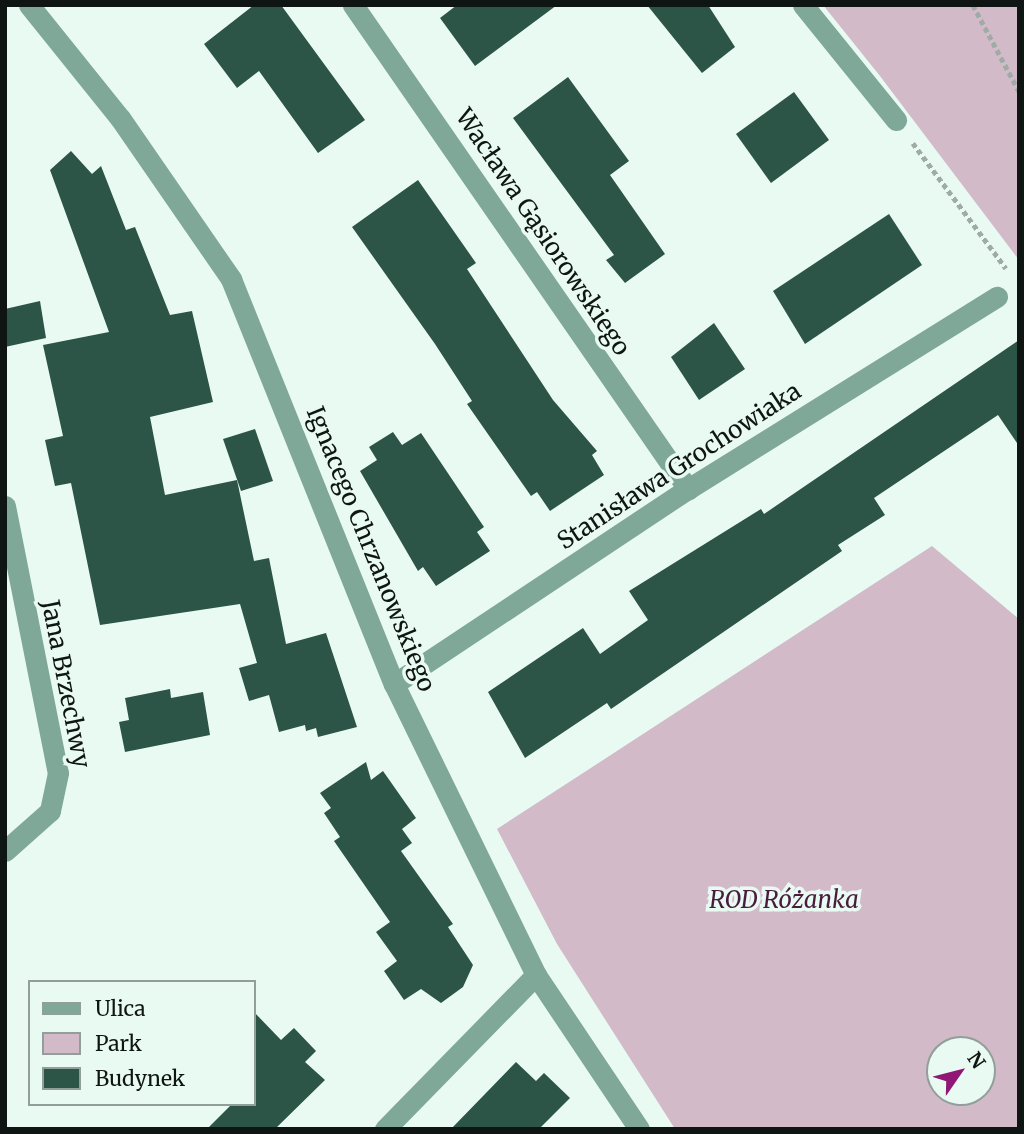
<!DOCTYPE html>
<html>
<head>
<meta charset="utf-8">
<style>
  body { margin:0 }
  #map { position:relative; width:1024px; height:1134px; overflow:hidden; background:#e9faf3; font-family:Merriweather,serif }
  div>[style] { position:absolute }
  .green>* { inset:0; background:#d2bac9 }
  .building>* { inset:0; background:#2c5547 }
  .path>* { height:4.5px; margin-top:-2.25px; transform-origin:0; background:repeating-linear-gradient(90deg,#9faca6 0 5px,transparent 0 8.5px) }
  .street>* { height:21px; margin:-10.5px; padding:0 10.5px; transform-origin:10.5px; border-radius:10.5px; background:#7fa898 }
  span { translate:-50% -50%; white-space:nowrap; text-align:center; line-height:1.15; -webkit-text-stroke:7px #e9faf3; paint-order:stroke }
  .street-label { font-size:24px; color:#0f1512 }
  .park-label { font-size:24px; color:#491c3d; font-style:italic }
  .frame { position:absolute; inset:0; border:7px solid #0f1512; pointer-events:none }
  .legend { position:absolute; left:28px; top:980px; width:228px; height:126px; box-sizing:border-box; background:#e9faf3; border:2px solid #929e99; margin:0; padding:9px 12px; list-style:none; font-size:21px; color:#0f1512 }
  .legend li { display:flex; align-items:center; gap:14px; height:35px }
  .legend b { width:35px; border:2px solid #929e99 }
  .north { position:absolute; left:926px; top:1036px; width:70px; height:70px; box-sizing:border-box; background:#e9faf3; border:2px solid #929e99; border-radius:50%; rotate:55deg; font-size:19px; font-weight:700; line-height:28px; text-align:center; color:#0f1512 }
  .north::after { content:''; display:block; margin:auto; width:24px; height:32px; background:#901775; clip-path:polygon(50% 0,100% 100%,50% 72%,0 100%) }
</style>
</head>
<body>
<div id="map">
  <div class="green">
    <i style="clip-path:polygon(823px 5px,1019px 5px,1019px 260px,880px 76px)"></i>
    <i style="clip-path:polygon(evenodd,932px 546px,1019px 619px,1019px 1129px,675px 1129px,557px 944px,497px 829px,932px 546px,940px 1050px,982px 1050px,982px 1092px,940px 1092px,940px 1050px)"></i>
  </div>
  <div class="building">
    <i style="clip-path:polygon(254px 5px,281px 5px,365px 120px,318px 153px,259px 71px,237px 88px,204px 44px)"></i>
    <i style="clip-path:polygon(457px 5px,557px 5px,475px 66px,440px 18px)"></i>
    <i style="clip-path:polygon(647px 5px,708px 5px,735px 47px,702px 73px)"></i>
    <i style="clip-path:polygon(568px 77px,629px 161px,610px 175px,665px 254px,625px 283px,606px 260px,614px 255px,513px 118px)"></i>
    <i style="clip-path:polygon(794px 92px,829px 140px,771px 183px,736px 134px)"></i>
    <i style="clip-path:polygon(71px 151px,92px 174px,101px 166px,126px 230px,135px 227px,170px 315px,192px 311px,213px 402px,150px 417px,165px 495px,237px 480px,254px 561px,269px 558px,286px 644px,326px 633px,357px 727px,318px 737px,316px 728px,306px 731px,305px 725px,279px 732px,269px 695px,249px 701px,239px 668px,257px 663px,240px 604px,100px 625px,71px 483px,55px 486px,45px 440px,63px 436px,43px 345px,109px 332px,50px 170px)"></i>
    <i style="clip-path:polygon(418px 180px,476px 263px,467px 269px,553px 400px,597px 451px,592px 455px,604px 475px,550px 511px,537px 492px,531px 496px,467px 404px,472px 401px,435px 344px,352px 227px)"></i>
    <i style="clip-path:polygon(889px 214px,922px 265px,805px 344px,773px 291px)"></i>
    <i style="clip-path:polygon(40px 301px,46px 338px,5px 347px,5px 309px)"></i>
    <i style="clip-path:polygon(714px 323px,745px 369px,699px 400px,671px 357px)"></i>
    <i style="clip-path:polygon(1019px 340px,1019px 446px,998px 415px,874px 498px,885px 515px,838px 545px,842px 551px,611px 709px,607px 703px,525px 758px,488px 692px,583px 628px,600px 654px,648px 620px,629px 591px,761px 509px,764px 514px)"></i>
    <i style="clip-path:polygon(255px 429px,273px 481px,241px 491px,223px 439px)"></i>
    <i style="clip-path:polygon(393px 432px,402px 445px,421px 433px,484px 527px,477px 532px,490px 551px,436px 586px,423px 567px,418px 571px,360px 471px,377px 460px,369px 447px)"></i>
    <i style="clip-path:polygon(170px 689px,171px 698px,203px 692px,210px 735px,125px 752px,119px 722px,129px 720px,125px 698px)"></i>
    <i style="clip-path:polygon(366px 762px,371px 780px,383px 771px,416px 818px,402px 829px,412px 843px,401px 851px,453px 924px,448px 927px,473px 965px,463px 987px,441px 1003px,421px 989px,404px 1000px,384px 971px,397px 961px,376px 932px,390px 922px,334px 841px,340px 837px,324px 813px,331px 808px,320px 793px)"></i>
    <i style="clip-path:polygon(254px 1012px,281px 1040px,294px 1028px,316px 1051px,305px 1062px,325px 1080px,275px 1129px,207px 1129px,232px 1104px,254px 1104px)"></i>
    <i style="clip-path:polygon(516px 1062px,536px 1081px,544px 1073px,570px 1098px,539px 1129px,451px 1129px)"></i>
  </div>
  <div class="path">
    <i style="left:973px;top:5px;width:98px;rotate:61.9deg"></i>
    <i style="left:913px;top:143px;width:156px;rotate:53.4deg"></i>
  </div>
  <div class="street">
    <i style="left:29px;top:5px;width:145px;rotate:51.2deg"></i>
    <i style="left:120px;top:118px;width:196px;rotate:55.4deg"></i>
    <i style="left:231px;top:279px;width:437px;rotate:68.1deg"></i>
    <i style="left:394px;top:684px;width:324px;rotate:64deg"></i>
    <i style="left:536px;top:975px;width:185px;rotate:56.2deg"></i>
    <i style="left:353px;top:5px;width:589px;rotate:55.31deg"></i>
    <i style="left:803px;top:5px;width:148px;rotate:51deg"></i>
    <i style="left:5px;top:506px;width:272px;rotate:78.8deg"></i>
    <i style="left:58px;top:773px;width:39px;rotate:102deg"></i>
    <i style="left:50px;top:811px;width:60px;rotate:138.4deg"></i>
    <i style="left:394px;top:684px;width:353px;rotate:-33.6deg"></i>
    <i style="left:688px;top:489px;width:364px;rotate:-31.9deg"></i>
    <i style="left:385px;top:1129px;width:216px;rotate:-45.6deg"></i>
  </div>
  <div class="street-label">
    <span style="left:543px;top:232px;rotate:56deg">Wacława Gąsiorowskiego</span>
    <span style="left:679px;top:466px;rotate:-33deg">Stanisława Grochowiaka</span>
    <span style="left:371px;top:549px;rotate:68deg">Ignacego Chrzanowskiego</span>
    <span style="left:66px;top:684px;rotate:79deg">Jana Brzechwy</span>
  </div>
  <div class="park-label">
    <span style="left:784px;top:900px">ROD Różanka</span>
  </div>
  <div class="frame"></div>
  <ul class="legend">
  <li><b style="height:9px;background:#7fa898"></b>Ulica</li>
  <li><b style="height:19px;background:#d2bac9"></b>Park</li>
  <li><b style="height:19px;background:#2c5547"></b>Budynek</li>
  </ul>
  <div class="north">N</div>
</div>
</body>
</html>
